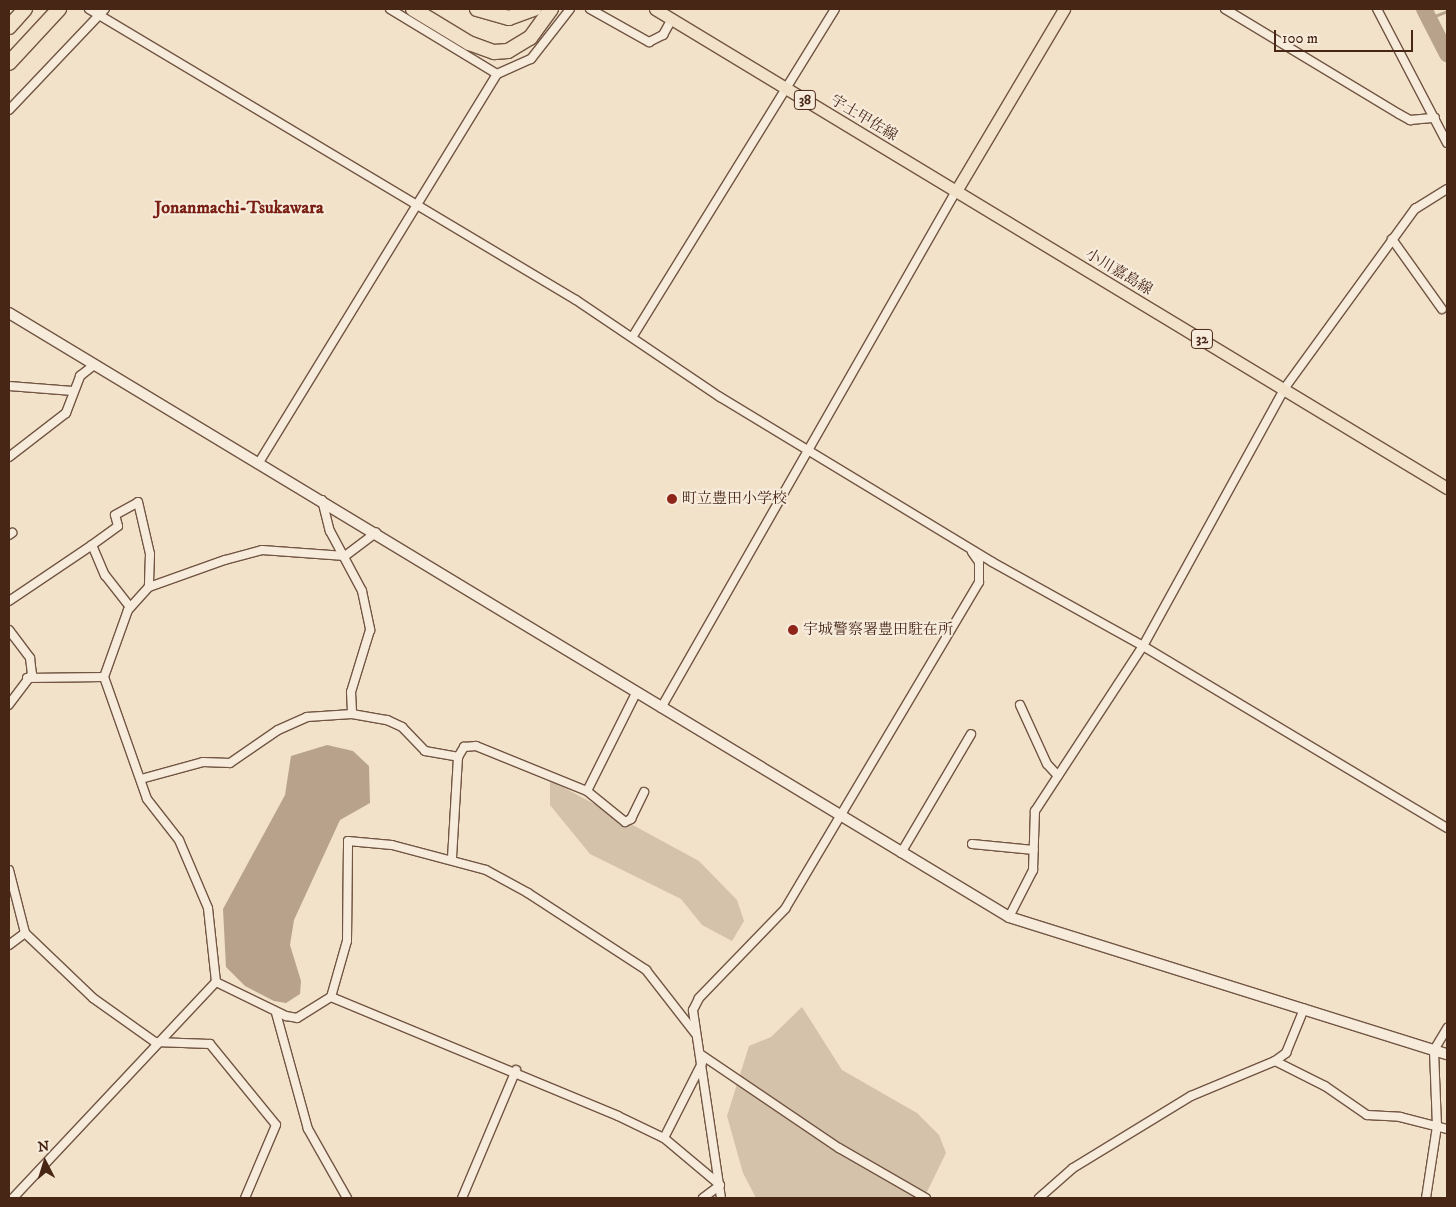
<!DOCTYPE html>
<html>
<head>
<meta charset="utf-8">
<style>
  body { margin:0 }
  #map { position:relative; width:1456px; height:1207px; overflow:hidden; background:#f2e2c9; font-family:"IM FELL DW Pica","Noto Serif JP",serif }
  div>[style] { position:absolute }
  .green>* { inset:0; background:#d5c2ab }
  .water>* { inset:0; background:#b8a28c }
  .stream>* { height:2.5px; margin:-1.25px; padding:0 1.25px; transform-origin:1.25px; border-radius:1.25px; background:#b8a28c }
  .river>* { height:16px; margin:-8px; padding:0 8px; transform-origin:8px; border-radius:8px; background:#b8a28c }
  .roads { filter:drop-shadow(1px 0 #725543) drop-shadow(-1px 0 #725543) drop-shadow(0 1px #725543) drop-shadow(0 -1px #725543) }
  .street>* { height:8px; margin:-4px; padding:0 4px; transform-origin:4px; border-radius:4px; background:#f7ecdc }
  .secondary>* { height:10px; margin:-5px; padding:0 5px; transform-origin:5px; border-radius:5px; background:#f7ecdc }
  .primary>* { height:11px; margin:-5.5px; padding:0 5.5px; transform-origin:5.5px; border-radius:5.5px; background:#f2e2c9 }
  .highway>* { height:14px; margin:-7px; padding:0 7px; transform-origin:7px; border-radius:7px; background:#f2e2c9 }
  .dots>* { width:14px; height:14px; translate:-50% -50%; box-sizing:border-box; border:2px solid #f7ecdc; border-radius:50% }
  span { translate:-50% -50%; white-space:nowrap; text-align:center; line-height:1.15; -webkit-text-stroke:4px #f7ecdc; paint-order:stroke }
  .shield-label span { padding:1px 4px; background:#f7ecdc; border:1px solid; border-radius:4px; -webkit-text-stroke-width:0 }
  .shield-label { font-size:14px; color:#482616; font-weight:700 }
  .street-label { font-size:15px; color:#482616 }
  .poi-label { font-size:15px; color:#482616 }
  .left { translate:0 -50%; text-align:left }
  .quarter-label { font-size:18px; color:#7a1f14; font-weight:700 }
  .frame { position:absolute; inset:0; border:10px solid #482616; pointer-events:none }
  .north { position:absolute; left:20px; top:1137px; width:50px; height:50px; -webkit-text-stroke:4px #f7ecdc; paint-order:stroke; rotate:355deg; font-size:14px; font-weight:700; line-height:20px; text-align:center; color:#482616 }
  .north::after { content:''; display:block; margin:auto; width:18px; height:22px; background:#482616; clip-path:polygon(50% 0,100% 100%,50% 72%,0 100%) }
  .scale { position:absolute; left:1274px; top:30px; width:139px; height:22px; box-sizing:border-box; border:2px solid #482616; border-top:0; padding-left:6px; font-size:15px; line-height:18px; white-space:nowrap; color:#482616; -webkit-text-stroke:4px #f7ecdc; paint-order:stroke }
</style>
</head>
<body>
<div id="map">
  <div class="green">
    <i style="clip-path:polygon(550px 780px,699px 861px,737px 900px,744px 921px,732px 941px,702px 925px,681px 899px,590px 854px,550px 805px)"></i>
    <i style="clip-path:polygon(802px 1007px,842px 1070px,917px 1113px,939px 1135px,946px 1153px,924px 1198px,756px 1198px,743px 1173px,727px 1116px,749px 1046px,771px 1037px)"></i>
  </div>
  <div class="water">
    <i style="clip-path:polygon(327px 745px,353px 751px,369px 766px,370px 803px,340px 820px,294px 920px,290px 945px,301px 981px,300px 994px,286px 1003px,274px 1001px,245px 986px,226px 967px,223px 909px,285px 795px,291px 756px)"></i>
  </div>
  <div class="stream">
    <i style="left:1430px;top:18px;width:18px;rotate:-22deg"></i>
  </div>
  <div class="river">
    <i style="left:1424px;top:9px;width:51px;rotate:62.9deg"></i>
  </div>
  <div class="roads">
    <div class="street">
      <i style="left:89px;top:9px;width:567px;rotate:30.86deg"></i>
      <i style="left:576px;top:300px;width:174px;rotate:34deg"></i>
      <i style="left:720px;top:397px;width:318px;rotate:31.2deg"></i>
      <i style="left:992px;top:562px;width:173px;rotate:29.1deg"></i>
      <i style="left:1143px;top:646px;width:354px;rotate:30.9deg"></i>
      <i style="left:390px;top:9px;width:125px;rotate:31.3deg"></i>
      <i style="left:590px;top:9px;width:68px;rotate:29.2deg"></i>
      <i style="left:649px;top:42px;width:16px;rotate:-27deg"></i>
      <i style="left:663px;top:35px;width:18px;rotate:-61deg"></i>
      <i style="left:1225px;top:9px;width:203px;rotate:31.1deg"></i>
      <i style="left:1399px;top:114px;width:13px;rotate:29deg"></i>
      <i style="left:1410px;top:120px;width:25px;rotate:-5deg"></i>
      <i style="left:1377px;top:9px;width:151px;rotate:62.4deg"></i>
      <i style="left:9px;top:110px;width:139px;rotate:-46.5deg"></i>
      <i style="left:1392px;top:239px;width:86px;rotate:54.5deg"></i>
      <i style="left:633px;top:336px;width:384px;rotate:-58.3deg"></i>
      <i style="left:9px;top:386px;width:64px;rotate:4.5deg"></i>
      <i style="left:9px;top:457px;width:72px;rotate:-37.7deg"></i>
      <i style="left:66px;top:413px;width:40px;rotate:-69deg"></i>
      <i style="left:80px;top:376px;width:18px;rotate:-38deg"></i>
      <i style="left:258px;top:464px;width:457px;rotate:-58.5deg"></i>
      <i style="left:497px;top:74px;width:37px;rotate:-24deg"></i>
      <i style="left:531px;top:59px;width:63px;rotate:-52deg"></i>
      <i style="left:322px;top:500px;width:32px;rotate:76deg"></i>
      <i style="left:330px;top:531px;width:68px;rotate:61.9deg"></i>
      <i style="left:362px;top:591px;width:40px;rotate:78deg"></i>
      <i style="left:370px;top:630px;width:65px;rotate:107deg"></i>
      <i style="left:351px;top:692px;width:22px;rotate:87deg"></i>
      <i style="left:352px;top:714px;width:36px;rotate:10deg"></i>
      <i style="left:387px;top:720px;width:17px;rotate:25deg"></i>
      <i style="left:402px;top:727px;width:33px;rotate:46deg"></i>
      <i style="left:425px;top:751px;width:34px;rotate:10deg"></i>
      <i style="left:458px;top:757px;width:102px;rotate:93.4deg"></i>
      <i style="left:9px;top:535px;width:4px;rotate:-34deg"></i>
      <i style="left:92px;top:545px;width:32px;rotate:-36deg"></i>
      <i style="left:118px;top:526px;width:11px;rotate:-105deg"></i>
      <i style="left:115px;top:515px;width:26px;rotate:-29deg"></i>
      <i style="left:138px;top:502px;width:53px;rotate:77deg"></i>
      <i style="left:150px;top:554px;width:33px;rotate:92deg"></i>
      <i style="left:9px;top:601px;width:100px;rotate:-34deg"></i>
      <i style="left:92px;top:545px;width:33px;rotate:67deg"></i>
      <i style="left:105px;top:575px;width:41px;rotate:52deg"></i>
      <i style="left:9px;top:630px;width:35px;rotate:53deg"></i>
      <i style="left:30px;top:658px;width:16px;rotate:83deg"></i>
      <i style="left:32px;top:674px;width:39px;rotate:127deg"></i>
      <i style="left:27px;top:678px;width:77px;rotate:-0.7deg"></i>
      <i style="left:1020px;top:705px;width:65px;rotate:65.4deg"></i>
      <i style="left:1047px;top:764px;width:16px;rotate:47deg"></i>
      <i style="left:661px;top:708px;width:595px;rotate:-60.29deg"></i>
      <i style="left:458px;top:757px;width:12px;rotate:-59deg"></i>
      <i style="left:464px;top:747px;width:12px;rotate:-5deg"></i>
      <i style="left:476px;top:746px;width:120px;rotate:22.1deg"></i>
      <i style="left:587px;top:791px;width:110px;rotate:-63.4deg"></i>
      <i style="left:141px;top:779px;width:64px;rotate:-15.3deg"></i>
      <i style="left:203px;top:762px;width:27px;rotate:2deg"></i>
      <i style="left:230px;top:763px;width:58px;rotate:-34.5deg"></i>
      <i style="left:278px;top:730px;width:32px;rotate:-24deg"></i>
      <i style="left:307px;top:717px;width:45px;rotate:-3.8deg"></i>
      <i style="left:587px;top:791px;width:49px;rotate:39.2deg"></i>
      <i style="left:625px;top:822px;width:7px;rotate:-27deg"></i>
      <i style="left:631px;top:819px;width:30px;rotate:-64deg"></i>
      <i style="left:972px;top:844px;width:62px;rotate:5.5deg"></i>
      <i style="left:901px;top:853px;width:138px;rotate:-59.5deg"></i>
      <i style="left:9px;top:870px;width:65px;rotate:75.7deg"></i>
      <i style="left:25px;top:933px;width:94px;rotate:43.7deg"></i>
      <i style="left:93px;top:998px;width:76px;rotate:35.4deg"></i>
      <i style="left:155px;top:1042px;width:55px;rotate:2.1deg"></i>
      <i style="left:210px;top:1044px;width:104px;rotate:50.8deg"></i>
      <i style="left:276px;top:1125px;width:79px;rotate:113deg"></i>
      <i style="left:1009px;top:917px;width:53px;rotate:-62.9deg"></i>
      <i style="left:1033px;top:870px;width:59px;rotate:-88.1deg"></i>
      <i style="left:1035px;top:811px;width:197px;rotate:-56.8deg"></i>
      <i style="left:1143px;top:646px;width:293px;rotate:-61.2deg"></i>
      <i style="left:1284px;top:389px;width:223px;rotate:-54deg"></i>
      <i style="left:1415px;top:209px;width:38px;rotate:-32deg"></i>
      <i style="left:9px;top:945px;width:20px;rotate:-37deg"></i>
      <i style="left:216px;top:982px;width:78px;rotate:25.9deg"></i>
      <i style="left:286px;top:1016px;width:11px;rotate:10deg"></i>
      <i style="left:297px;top:1018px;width:40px;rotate:-32deg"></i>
      <i style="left:331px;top:997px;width:58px;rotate:-74.1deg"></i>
      <i style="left:347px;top:941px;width:100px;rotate:-89.4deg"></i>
      <i style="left:348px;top:841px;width:44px;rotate:5.2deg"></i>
      <i style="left:392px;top:845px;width:97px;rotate:14.9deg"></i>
      <i style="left:486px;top:870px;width:48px;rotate:28.7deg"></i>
      <i style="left:528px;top:893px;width:141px;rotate:33.1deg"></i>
      <i style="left:646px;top:970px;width:80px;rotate:52.1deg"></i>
      <i style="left:331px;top:997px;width:311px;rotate:22.5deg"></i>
      <i style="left:618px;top:1116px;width:51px;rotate:25.6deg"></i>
      <i style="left:664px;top:1138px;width:73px;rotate:40deg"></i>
      <i style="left:276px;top:1013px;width:120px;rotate:74.6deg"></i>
      <i style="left:308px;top:1129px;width:79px;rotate:60.5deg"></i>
      <i style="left:700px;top:1054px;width:168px;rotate:34.1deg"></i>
      <i style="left:839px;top:1148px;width:100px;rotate:29.9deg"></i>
      <i style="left:1275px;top:1061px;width:56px;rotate:26.6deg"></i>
      <i style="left:1325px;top:1086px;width:51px;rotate:34.6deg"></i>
      <i style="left:1367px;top:1115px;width:33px;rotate:3deg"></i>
      <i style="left:1400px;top:1117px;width:49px;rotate:14.3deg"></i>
      <i style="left:664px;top:1138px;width:84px;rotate:-63.1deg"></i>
      <i style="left:13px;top:1198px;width:296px;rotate:-46.8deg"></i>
      <i style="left:216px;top:982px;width:74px;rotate:-96.2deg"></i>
      <i style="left:208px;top:908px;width:74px;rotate:-113.1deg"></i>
      <i style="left:179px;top:840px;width:52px;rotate:-128deg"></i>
      <i style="left:147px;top:799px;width:129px;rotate:-109.4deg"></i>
      <i style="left:104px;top:677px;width:71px;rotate:-70.3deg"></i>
      <i style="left:128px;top:610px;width:31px;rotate:-48deg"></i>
      <i style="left:149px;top:587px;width:81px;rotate:-19.6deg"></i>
      <i style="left:225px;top:560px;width:38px;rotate:-15deg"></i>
      <i style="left:262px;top:550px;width:83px;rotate:4.1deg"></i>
      <i style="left:345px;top:556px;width:39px;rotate:-37deg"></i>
      <i style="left:462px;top:1198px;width:139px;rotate:-67.1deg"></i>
      <i style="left:703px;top:1198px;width:21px;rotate:-37deg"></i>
      <i style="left:721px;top:1198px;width:190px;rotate:-98.5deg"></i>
      <i style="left:693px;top:1010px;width:13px;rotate:-63deg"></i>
      <i style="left:699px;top:998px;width:124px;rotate:-46deg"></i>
      <i style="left:785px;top:909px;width:380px;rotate:-59.3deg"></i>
      <i style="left:979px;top:582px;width:20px;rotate:-90deg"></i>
      <i style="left:979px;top:562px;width:12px;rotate:-125deg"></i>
      <i style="left:1039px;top:1198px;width:45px;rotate:-41.4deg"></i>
      <i style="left:1073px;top:1168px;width:138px;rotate:-31.4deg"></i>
      <i style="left:1191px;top:1096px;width:91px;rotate:-22.6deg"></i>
      <i style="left:1275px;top:1061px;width:14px;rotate:-36deg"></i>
      <i style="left:1286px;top:1053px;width:48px;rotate:-67.8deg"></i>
      <i style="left:1426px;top:1198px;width:73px;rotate:-81.3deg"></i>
      <i style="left:1437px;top:1126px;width:76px;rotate:-92.3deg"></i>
      <i style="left:1434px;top:1050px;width:26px;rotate:-59deg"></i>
    </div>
    <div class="secondary">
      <i style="left:9px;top:313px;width:1168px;rotate:31.13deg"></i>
      <i style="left:1009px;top:917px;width:459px;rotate:17.4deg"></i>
    </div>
    <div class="primary">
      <i style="left:655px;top:9px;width:926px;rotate:31.17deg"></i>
      <i style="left:956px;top:191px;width:212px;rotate:-59.3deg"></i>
    </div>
    <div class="highway">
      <i style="left:413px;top:9px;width:66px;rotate:31.3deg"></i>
      <i style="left:469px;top:43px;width:27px;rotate:20deg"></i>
      <i style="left:494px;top:52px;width:14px;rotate:-4deg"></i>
      <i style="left:508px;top:51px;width:26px;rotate:-31deg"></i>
      <i style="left:530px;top:38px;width:36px;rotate:-54deg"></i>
      <i style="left:477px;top:9px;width:33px;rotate:16deg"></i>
      <i style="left:509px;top:18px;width:27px;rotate:-20deg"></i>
      <i style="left:9px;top:27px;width:24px;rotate:-48deg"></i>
      <i style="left:9px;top:63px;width:74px;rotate:-47.2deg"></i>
    </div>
  </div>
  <div class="dots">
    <i style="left:672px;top:499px;background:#8f2418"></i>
    <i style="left:793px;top:630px;background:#8f2418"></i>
  </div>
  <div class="shield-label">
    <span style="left:805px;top:100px">38</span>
    <span style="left:1202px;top:339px">32</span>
  </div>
  <div class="street-label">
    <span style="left:864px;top:118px;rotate:31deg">宇土甲佐線</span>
    <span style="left:1119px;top:272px;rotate:31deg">小川嘉島線</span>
  </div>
  <div class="poi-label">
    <span class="left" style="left:682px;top:499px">町立豊田小学校</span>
    <span class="left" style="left:803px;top:630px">宇城警察署豊田駐在所</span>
  </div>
  <div class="quarter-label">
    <span style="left:239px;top:208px">Jonanmachi-Tsukawara</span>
  </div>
  <div class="frame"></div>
  <div class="north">N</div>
  <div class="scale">100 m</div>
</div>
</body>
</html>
